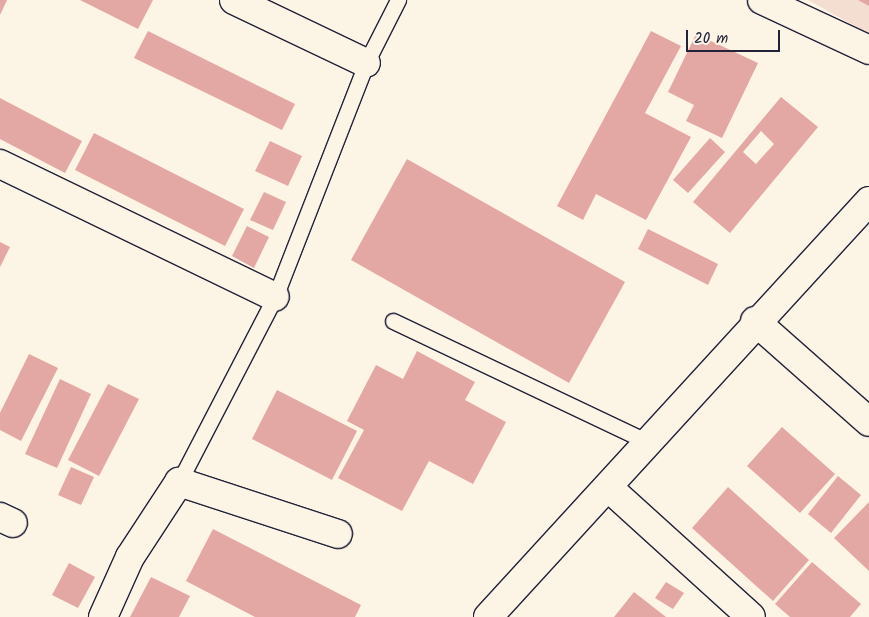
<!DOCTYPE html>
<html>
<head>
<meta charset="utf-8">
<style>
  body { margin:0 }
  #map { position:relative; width:869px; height:617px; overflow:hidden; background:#fcf5e5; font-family:Kalam,sans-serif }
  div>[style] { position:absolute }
  .built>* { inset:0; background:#f4ded1 }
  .building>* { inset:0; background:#e3a8a3 }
  .roads { filter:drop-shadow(1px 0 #22223b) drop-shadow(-1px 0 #22223b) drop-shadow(0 1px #22223b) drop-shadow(0 -1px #22223b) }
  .lane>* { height:15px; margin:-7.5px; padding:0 7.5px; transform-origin:7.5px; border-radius:7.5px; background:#fcf5e5 }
  .street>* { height:28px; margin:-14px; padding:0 14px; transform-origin:14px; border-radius:14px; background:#fcf5e5 }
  span { translate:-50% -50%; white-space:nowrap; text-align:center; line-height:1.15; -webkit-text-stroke:4.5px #fcf5e5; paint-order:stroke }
  .scale { position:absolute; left:686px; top:30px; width:94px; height:22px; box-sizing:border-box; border:2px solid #22223b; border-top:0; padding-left:6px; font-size:15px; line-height:18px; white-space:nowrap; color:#22223b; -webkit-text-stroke:4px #fcf5e5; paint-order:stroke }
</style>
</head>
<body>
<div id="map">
  <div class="built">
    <i style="clip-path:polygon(808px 0,869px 0,869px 35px,869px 34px)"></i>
  </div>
  <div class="building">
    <i style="clip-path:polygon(0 0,7px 0,0 15px)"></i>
    <i style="clip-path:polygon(80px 0,153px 0,138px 29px)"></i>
    <i style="clip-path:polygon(858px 0,869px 0,869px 6px)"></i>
    <i style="clip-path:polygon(148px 31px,295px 104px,282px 130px,134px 58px)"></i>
    <i style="clip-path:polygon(651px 31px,681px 46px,645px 113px,691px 137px,646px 220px,596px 194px,583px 220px,557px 206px)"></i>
    <i style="clip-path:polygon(696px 34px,758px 63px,722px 138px,686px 121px,694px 105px,668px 92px)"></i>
    <i style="clip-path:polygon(evenodd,781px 97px,818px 127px,730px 233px,693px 202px,781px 97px,761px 131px,774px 144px,756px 164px,743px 152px,761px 131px)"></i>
    <i style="clip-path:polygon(0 98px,82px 141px,65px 173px,0 139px)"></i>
    <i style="clip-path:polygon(94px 133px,244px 209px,225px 246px,75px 170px)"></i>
    <i style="clip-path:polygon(710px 138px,725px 152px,688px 193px,673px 180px)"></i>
    <i style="clip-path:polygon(270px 141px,302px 156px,288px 186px,255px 171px)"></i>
    <i style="clip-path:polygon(407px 159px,625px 282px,569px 383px,351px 260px)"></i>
    <i style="clip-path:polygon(264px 192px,286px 202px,273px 230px,250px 220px)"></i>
    <i style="clip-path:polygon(247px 226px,269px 237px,254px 268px,232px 256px)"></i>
    <i style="clip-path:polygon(648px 229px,718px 264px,708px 285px,638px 249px)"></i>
    <i style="clip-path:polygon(0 242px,10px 247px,0 267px)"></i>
    <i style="clip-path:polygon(417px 351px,475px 382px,465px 400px,506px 422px,473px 484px,429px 461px,402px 511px,338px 478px,364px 430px,347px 421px,376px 365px,403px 379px)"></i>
    <i style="clip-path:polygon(29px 354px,58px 368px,21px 441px,0 430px,0 413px)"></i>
    <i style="clip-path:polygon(60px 379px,91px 394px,57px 468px,25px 454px)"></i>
    <i style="clip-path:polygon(108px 384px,139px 399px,99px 476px,68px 460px)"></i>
    <i style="clip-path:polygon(277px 390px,357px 431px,332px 480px,252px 439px)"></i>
    <i style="clip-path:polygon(782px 427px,835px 474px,800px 513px,747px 466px)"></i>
    <i style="clip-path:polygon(71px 467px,94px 477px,81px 505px,58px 495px)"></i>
    <i style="clip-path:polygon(838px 476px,861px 495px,831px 533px,808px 514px)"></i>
    <i style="clip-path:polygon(728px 487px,809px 560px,773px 601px,692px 528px)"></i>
    <i style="clip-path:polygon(869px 502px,869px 571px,834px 538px)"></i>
    <i style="clip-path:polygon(213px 529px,361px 605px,355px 617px,255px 617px,186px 581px)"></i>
    <i style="clip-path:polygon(812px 562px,861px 604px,850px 617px,790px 617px,775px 604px)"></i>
    <i style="clip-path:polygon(69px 563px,95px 577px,78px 608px,52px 595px)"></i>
    <i style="clip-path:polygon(151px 577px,190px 596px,179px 617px,130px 617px)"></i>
    <i style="clip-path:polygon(666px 582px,684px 593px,673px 609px,655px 598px)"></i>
    <i style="clip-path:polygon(634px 592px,666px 617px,614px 617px)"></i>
  </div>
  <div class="roads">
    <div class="lane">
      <i style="left:393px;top:321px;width:280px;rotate:25.4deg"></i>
      <i style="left:179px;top:482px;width:208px;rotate:-62.6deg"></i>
      <i style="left:275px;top:297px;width:251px;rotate:-68.7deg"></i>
      <i style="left:366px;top:63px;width:71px;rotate:-63.1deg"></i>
    </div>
    <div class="street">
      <i style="left:234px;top:0;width:146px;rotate:25.5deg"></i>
      <i style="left:762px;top:0;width:118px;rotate:25deg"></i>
      <i style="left:0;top:164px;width:305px;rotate:25.8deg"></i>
      <i style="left:755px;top:321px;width:152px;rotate:41.5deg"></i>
      <i style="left:610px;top:489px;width:190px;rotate:42.2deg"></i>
      <i style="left:0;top:517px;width:14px;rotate:25deg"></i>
      <i style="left:103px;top:617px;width:66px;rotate:-65.8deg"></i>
      <i style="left:130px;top:557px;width:90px;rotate:-56.8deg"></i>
      <i style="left:179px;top:482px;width:167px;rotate:18.1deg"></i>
      <i style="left:488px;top:617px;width:564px;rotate:-47.51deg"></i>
    </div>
  </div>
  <div class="scale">20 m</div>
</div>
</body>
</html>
